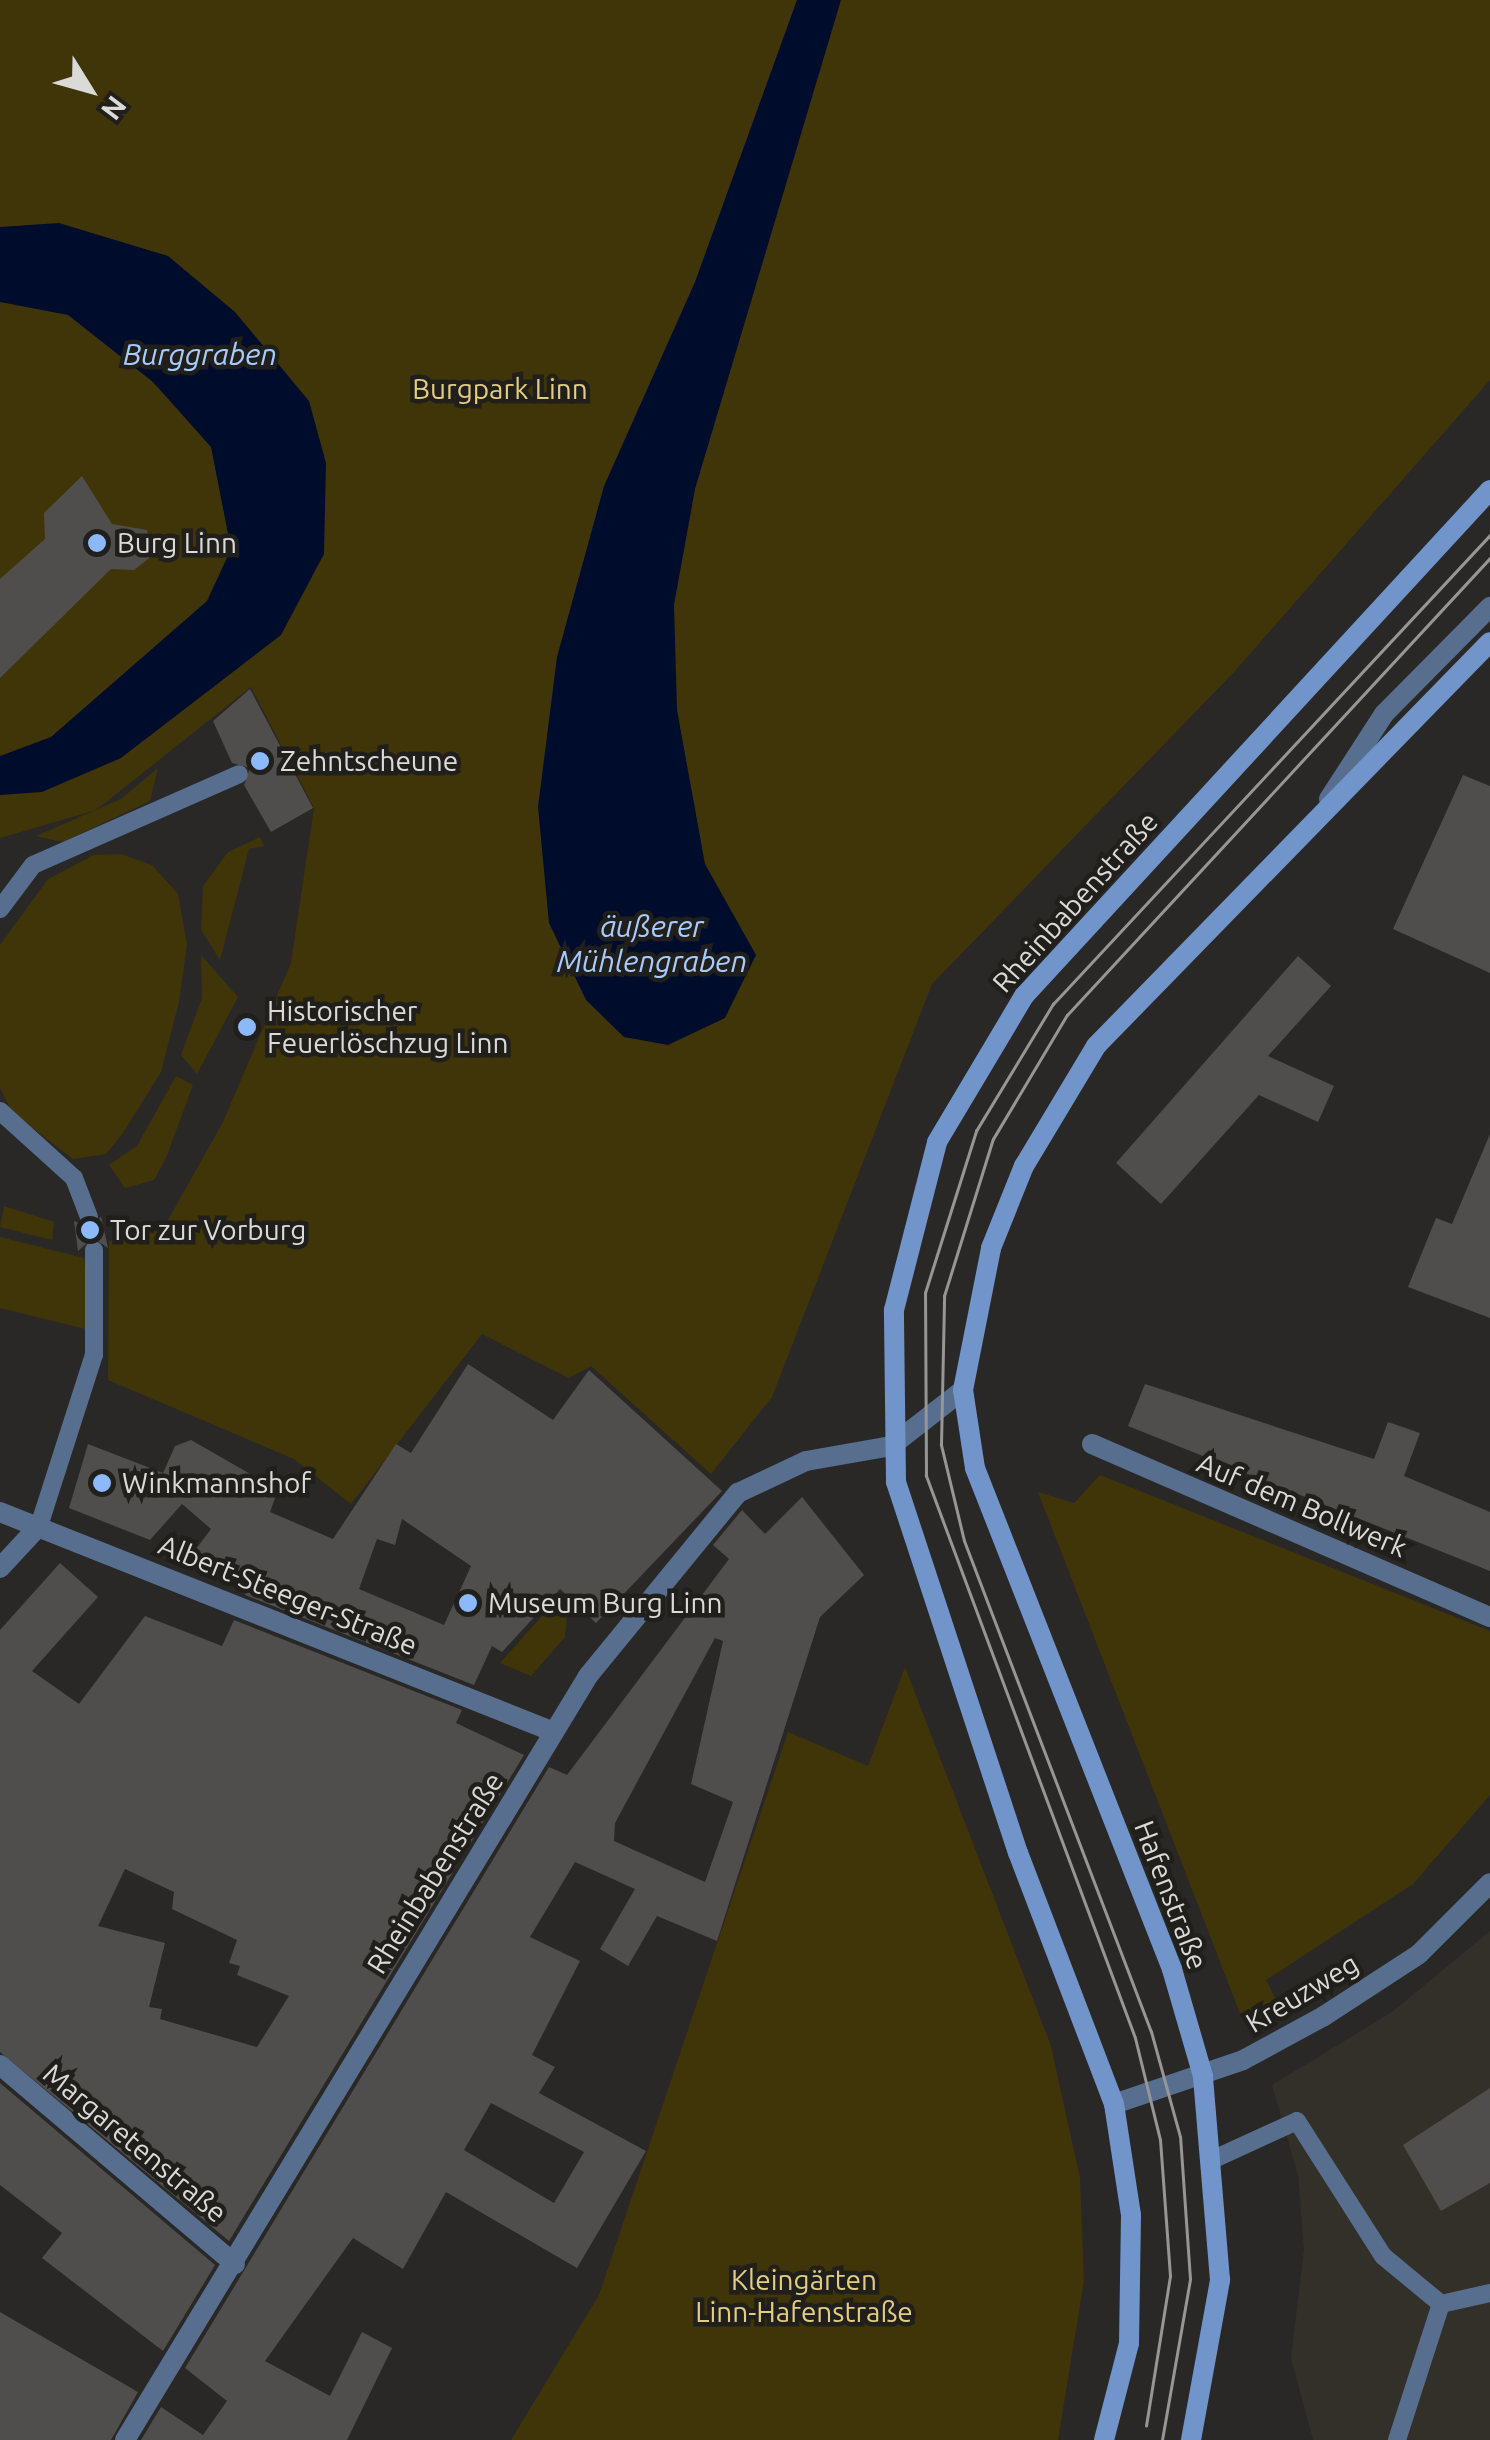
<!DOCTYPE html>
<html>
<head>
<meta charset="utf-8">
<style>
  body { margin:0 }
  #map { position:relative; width:1490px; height:2440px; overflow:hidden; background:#292826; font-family:Ubuntu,sans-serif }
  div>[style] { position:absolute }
  .built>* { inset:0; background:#323028 }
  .green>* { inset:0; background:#403508 }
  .water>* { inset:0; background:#000c2c }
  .building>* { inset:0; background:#4f4e4c }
  .lane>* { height:18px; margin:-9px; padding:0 9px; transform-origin:9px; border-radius:9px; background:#576e8f }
  .street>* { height:20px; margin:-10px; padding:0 10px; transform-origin:10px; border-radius:10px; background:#576e8f }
  .secondary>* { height:20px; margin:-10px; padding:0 10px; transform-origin:10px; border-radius:10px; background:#7195ca }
  .tram>* { height:2.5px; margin:-1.25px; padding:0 1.25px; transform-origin:1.25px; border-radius:1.25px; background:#969694 }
  .dots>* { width:28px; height:28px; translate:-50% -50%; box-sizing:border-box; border:5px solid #201f1c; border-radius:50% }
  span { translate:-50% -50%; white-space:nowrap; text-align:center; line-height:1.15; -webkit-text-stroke:9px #201f1c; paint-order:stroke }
  .park-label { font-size:28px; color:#e3cd7e }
  .poi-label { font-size:28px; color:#dadad8 }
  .left { translate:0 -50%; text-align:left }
  .street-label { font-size:28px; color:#dadad8 }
  .water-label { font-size:30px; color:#a8cbfe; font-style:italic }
  .north { position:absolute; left:40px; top:40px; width:100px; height:100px; -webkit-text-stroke:8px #201f1c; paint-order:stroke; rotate:127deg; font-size:28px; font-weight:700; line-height:40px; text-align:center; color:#dadad8 }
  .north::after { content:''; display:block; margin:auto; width:35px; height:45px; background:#dadad8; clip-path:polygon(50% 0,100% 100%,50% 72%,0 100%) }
</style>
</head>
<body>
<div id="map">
  <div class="built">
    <i style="clip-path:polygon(1490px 1931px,1490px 2440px,1313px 2440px,1291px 2358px,1304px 2249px,1298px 2175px,1272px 2085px,1392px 2012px)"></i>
  </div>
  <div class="green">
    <i style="clip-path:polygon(0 0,1490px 0,1490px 380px,1234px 672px,932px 984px,772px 1397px,711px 1474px,591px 1366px,569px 1378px,482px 1334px,351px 1504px,294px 1459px,108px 1380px,109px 1241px,164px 1227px,223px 1122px,291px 963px,314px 808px,251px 687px,96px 810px,0 838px)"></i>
    <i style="clip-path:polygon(158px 768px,150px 801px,63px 842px,36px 836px,121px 799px)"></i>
    <i style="clip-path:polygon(260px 837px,264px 846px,249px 849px,220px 960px,201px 930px,203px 886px,228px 852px)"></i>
    <i style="clip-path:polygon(121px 854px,152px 865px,178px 894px,187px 944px,179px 1002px,161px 1072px,123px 1133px,106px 1154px,73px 1159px,12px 1112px,0 1088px,0 945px,48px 879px,94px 855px)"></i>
    <i style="clip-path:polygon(201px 955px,238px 997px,197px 1074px,181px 1055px,202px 998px)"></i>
    <i style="clip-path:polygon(176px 1076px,193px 1085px,166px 1158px,154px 1180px,125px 1188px,109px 1165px,137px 1146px)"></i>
    <i style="clip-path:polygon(4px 1206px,54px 1222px,52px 1240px,0 1227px)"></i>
    <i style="clip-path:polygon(0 1237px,84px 1258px,90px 1330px,0 1308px)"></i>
    <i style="clip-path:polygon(1100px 1475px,1490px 1631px,1490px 1795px,1413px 1884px,1266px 1980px,1281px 2009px,1255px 2024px,1243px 2021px,1038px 1492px,1074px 1503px)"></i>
    <i style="clip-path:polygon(551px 1606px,567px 1616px,565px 1637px,531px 1676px,500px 1663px)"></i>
    <i style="clip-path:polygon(905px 1667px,1051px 2046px,1080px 2178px,1084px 2281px,1058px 2440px,511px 2440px,599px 2295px,788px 1732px,868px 1766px)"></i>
  </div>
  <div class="water">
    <i style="clip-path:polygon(797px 0,841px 0,695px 489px,674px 605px,677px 710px,705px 864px,756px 955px,725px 1018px,668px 1045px,624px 1037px,586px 1000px,549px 923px,538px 807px,557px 657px,604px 486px,695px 282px)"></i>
    <i style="clip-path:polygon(59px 223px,168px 256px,235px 312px,309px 401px,326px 463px,324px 554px,281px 635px,121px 758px,42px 792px,0 795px,0 756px,51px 737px,207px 601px,231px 549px,211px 447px,153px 382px,68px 315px,0 302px,0 227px)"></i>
  </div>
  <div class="building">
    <i style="clip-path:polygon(82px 476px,112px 524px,147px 530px,153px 555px,134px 570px,111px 569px,0 678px,0 579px,45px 539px,44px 513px)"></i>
    <i style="clip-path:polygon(250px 689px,313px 808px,271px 832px,244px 785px,250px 768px,232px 763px,213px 721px)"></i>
    <i style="clip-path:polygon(1463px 775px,1490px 786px,1490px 973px,1393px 929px)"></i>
    <i style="clip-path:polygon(1298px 956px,1331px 986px,1268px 1056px,1334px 1086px,1318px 1122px,1259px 1095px,1161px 1204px,1116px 1163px)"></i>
    <i style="clip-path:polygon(1490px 1134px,1490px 1318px,1408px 1287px,1436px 1218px,1452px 1224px)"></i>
    <i style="clip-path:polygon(101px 1216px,108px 1248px,93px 1238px,78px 1251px,74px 1221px,93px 1229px)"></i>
    <i style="clip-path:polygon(evenodd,468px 1364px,553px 1420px,589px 1370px,722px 1491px,596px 1623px,560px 1589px,502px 1652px,492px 1646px,474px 1685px,245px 1595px,250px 1583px,190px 1557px,211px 1529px,182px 1504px,150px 1540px,69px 1508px,88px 1444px,163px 1473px,175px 1446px,191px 1440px,278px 1490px,270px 1512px,333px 1539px,396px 1444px,411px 1453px,468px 1364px,402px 1519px,471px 1566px,444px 1625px,359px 1589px,377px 1539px,395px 1545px,402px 1519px)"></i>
    <i style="clip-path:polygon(1145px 1384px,1374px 1459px,1388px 1422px,1420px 1433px,1404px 1476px,1490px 1512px,1490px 1571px,1128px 1426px)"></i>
    <i style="clip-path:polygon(evenodd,802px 1497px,864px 1575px,820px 1617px,717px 1941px,657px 1916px,628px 1966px,600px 1949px,635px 1889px,575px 1862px,530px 1937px,580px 1961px,532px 2055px,555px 2067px,539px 2093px,646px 2151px,577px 2268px,446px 2192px,403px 2269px,353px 2238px,265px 2361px,330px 2396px,362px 2332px,392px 2348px,347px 2440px,141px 2440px,161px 2407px,203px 2435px,227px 2401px,185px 2368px,549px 1767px,567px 1775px,729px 1559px,713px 1545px,742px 1510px,765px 1534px,802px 1497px,715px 1638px,723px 1641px,691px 1784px,733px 1802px,705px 1882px,614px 1841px,615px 1823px,715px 1638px,802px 1497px,491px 2103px,584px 2152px,554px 2203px,464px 2150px,491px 2103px)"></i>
    <i style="clip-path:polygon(evenodd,60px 1563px,98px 1597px,32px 1671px,79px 1704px,145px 1616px,222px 1646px,234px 1620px,462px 1710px,456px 1723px,524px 1755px,229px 2241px,0 2052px,0 1630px,60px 1563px,125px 1869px,174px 1892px,172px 1909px,237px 1940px,229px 1963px,240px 1966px,237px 1975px,289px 1996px,257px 2047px,160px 2019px,162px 2009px,149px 2007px,165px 1943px,98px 1926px,125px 1869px)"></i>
    <i style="clip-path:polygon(0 2083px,215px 2265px,163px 2351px,42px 2258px,62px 2233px,0 2185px)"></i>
    <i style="clip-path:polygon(1490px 2088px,1490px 2183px,1441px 2211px,1403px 2145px)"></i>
    <i style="clip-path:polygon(0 2312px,138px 2392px,111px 2440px,0 2440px)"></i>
  </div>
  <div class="lane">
    <i style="left:0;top:909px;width:55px;rotate:-53.1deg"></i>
    <i style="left:33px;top:865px;width:225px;rotate:-23.8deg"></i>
    <i style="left:0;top:1111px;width:100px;rotate:42.2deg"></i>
    <i style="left:74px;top:1178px;width:42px;rotate:69deg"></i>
    <i style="left:39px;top:1526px;width:180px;rotate:-72.2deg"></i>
    <i style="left:94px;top:1355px;width:105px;rotate:-90deg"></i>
    <i style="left:1214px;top:2159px;width:91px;rotate:-24.6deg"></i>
    <i style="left:1297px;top:2121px;width:160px;rotate:57.5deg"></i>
    <i style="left:1383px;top:2256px;width:75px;rotate:39.6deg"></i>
    <i style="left:1397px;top:2440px;width:143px;rotate:-72.1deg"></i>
    <i style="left:1441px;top:2304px;width:50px;rotate:-12.7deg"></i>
  </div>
  <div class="street">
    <i style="left:1329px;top:799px;width:101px;rotate:-57.1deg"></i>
    <i style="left:1384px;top:714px;width:151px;rotate:-45.3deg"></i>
    <i style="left:1092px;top:1444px;width:434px;rotate:23.5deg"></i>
    <i style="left:0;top:1512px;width:596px;rotate:21.66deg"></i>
    <i style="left:0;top:1568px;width:57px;rotate:-47.1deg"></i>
    <i style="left:0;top:2065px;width:308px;rotate:40.3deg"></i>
    <i style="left:1114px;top:2104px;width:136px;rotate:-18.8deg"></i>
    <i style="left:1243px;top:2060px;width:92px;rotate:-28.5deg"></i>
    <i style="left:1324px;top:2016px;width:113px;rotate:-33.1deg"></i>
    <i style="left:1419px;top:1954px;width:100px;rotate:-45deg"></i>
    <i style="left:125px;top:2440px;width:893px;rotate:-58.78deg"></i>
    <i style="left:588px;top:1676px;width:237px;rotate:-50.7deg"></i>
    <i style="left:738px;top:1493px;width:75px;rotate:-25.2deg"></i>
    <i style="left:806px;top:1461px;width:86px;rotate:-10deg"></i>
    <i style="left:891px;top:1446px;width:91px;rotate:-37.9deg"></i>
  </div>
  <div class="secondary">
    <i style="left:1104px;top:2440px;width:100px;rotate:-75.5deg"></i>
    <i style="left:1129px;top:2343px;width:128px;rotate:-89.1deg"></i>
    <i style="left:1131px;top:2215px;width:112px;rotate:-98.7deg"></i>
    <i style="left:1114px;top:2104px;width:269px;rotate:-110.9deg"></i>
    <i style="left:1018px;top:1853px;width:391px;rotate:-108.2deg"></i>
    <i style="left:896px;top:1482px;width:172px;rotate:-90.7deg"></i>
    <i style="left:894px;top:1310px;width:173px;rotate:-75.6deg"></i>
    <i style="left:937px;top:1142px;width:170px;rotate:-59.2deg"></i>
    <i style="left:1024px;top:996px;width:688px;rotate:-47.36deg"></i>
    <i style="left:1191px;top:2440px;width:163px;rotate:-79.7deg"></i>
    <i style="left:1220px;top:2280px;width:205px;rotate:-94.8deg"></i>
    <i style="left:1203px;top:2076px;width:111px;rotate:-106.2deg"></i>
    <i style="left:1172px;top:1969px;width:538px;rotate:-111.47deg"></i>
    <i style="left:975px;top:1468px;width:79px;rotate:-98.7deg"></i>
    <i style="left:963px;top:1390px;width:145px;rotate:-78.8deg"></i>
    <i style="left:991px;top:1248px;width:88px;rotate:-68.1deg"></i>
    <i style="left:1024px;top:1166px;width:140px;rotate:-59deg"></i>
    <i style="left:1096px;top:1046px;width:564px;rotate:-45.72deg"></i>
  </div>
  <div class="tram">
    <i style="left:1146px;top:2426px;width:152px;rotate:-80.9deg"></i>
    <i style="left:1170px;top:2276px;width:136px;rotate:-94.2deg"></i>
    <i style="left:1160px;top:2140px;width:105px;rotate:-103.8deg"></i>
    <i style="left:1135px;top:2038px;width:600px;rotate:-110.4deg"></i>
    <i style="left:926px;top:1476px;width:183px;rotate:-90.3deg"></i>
    <i style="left:925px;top:1293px;width:170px;rotate:-72.5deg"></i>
    <i style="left:976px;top:1131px;width:149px;rotate:-58.8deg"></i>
    <i style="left:1053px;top:1004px;width:641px;rotate:-47.02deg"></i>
    <i style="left:1162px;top:2440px;width:163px;rotate:-80.1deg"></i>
    <i style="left:1190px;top:2279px;width:142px;rotate:-94deg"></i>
    <i style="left:1180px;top:2137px;width:109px;rotate:-105.4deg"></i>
    <i style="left:1151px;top:2032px;width:525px;rotate:-110.85deg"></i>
    <i style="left:964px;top:1541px;width:99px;rotate:-103.5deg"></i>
    <i style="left:941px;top:1445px;width:149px;rotate:-88.8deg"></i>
    <i style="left:944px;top:1296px;width:164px;rotate:-72.7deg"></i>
    <i style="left:993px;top:1139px;width:144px;rotate:-59.2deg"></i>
    <i style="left:1067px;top:1015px;width:623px;rotate:-47.21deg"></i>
  </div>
  <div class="dots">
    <i style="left:97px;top:543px;background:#8cb9fc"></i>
    <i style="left:260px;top:761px;background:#8cb9fc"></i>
    <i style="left:247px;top:1027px;background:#8cb9fc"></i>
    <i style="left:90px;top:1230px;background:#8cb9fc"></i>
    <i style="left:102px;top:1483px;background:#8cb9fc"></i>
    <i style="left:468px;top:1603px;background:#8cb9fc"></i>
  </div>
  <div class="park-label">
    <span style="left:500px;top:389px">Burgpark Linn</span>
    <span style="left:804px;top:2296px">Kleingärten<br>Linn-Hafenstraße</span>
  </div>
  <div class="poi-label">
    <span class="left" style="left:117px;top:543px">Burg Linn</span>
    <span class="left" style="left:280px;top:761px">Zehntscheune</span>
    <span class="left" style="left:267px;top:1027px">Historischer<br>Feuerlöschzug Linn</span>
    <span class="left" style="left:110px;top:1230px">Tor zur Vorburg</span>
    <span class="left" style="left:122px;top:1483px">Winkmannshof</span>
    <span class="left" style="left:488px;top:1603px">Museum Burg Linn</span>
  </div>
  <div class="street-label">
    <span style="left:1075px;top:902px;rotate:-48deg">Rheinbabenstraße</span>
    <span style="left:1302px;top:1505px;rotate:23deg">Auf dem Bollwerk</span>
    <span style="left:288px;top:1595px;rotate:22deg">Albert-Steeger-Straße</span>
    <span style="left:435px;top:1873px;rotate:-58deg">Rheinbabenstraße</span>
    <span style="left:1171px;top:1895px;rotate:69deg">Hafenstraße</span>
    <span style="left:1302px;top:1993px;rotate:-31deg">Kreuzweg</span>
    <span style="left:135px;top:2143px;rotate:40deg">Margaretenstraße</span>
  </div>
  <div class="water-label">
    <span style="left:200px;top:354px">Burggraben</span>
    <span style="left:652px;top:943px">äußerer<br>Mühlengraben</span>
  </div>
  <div class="north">N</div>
</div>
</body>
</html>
